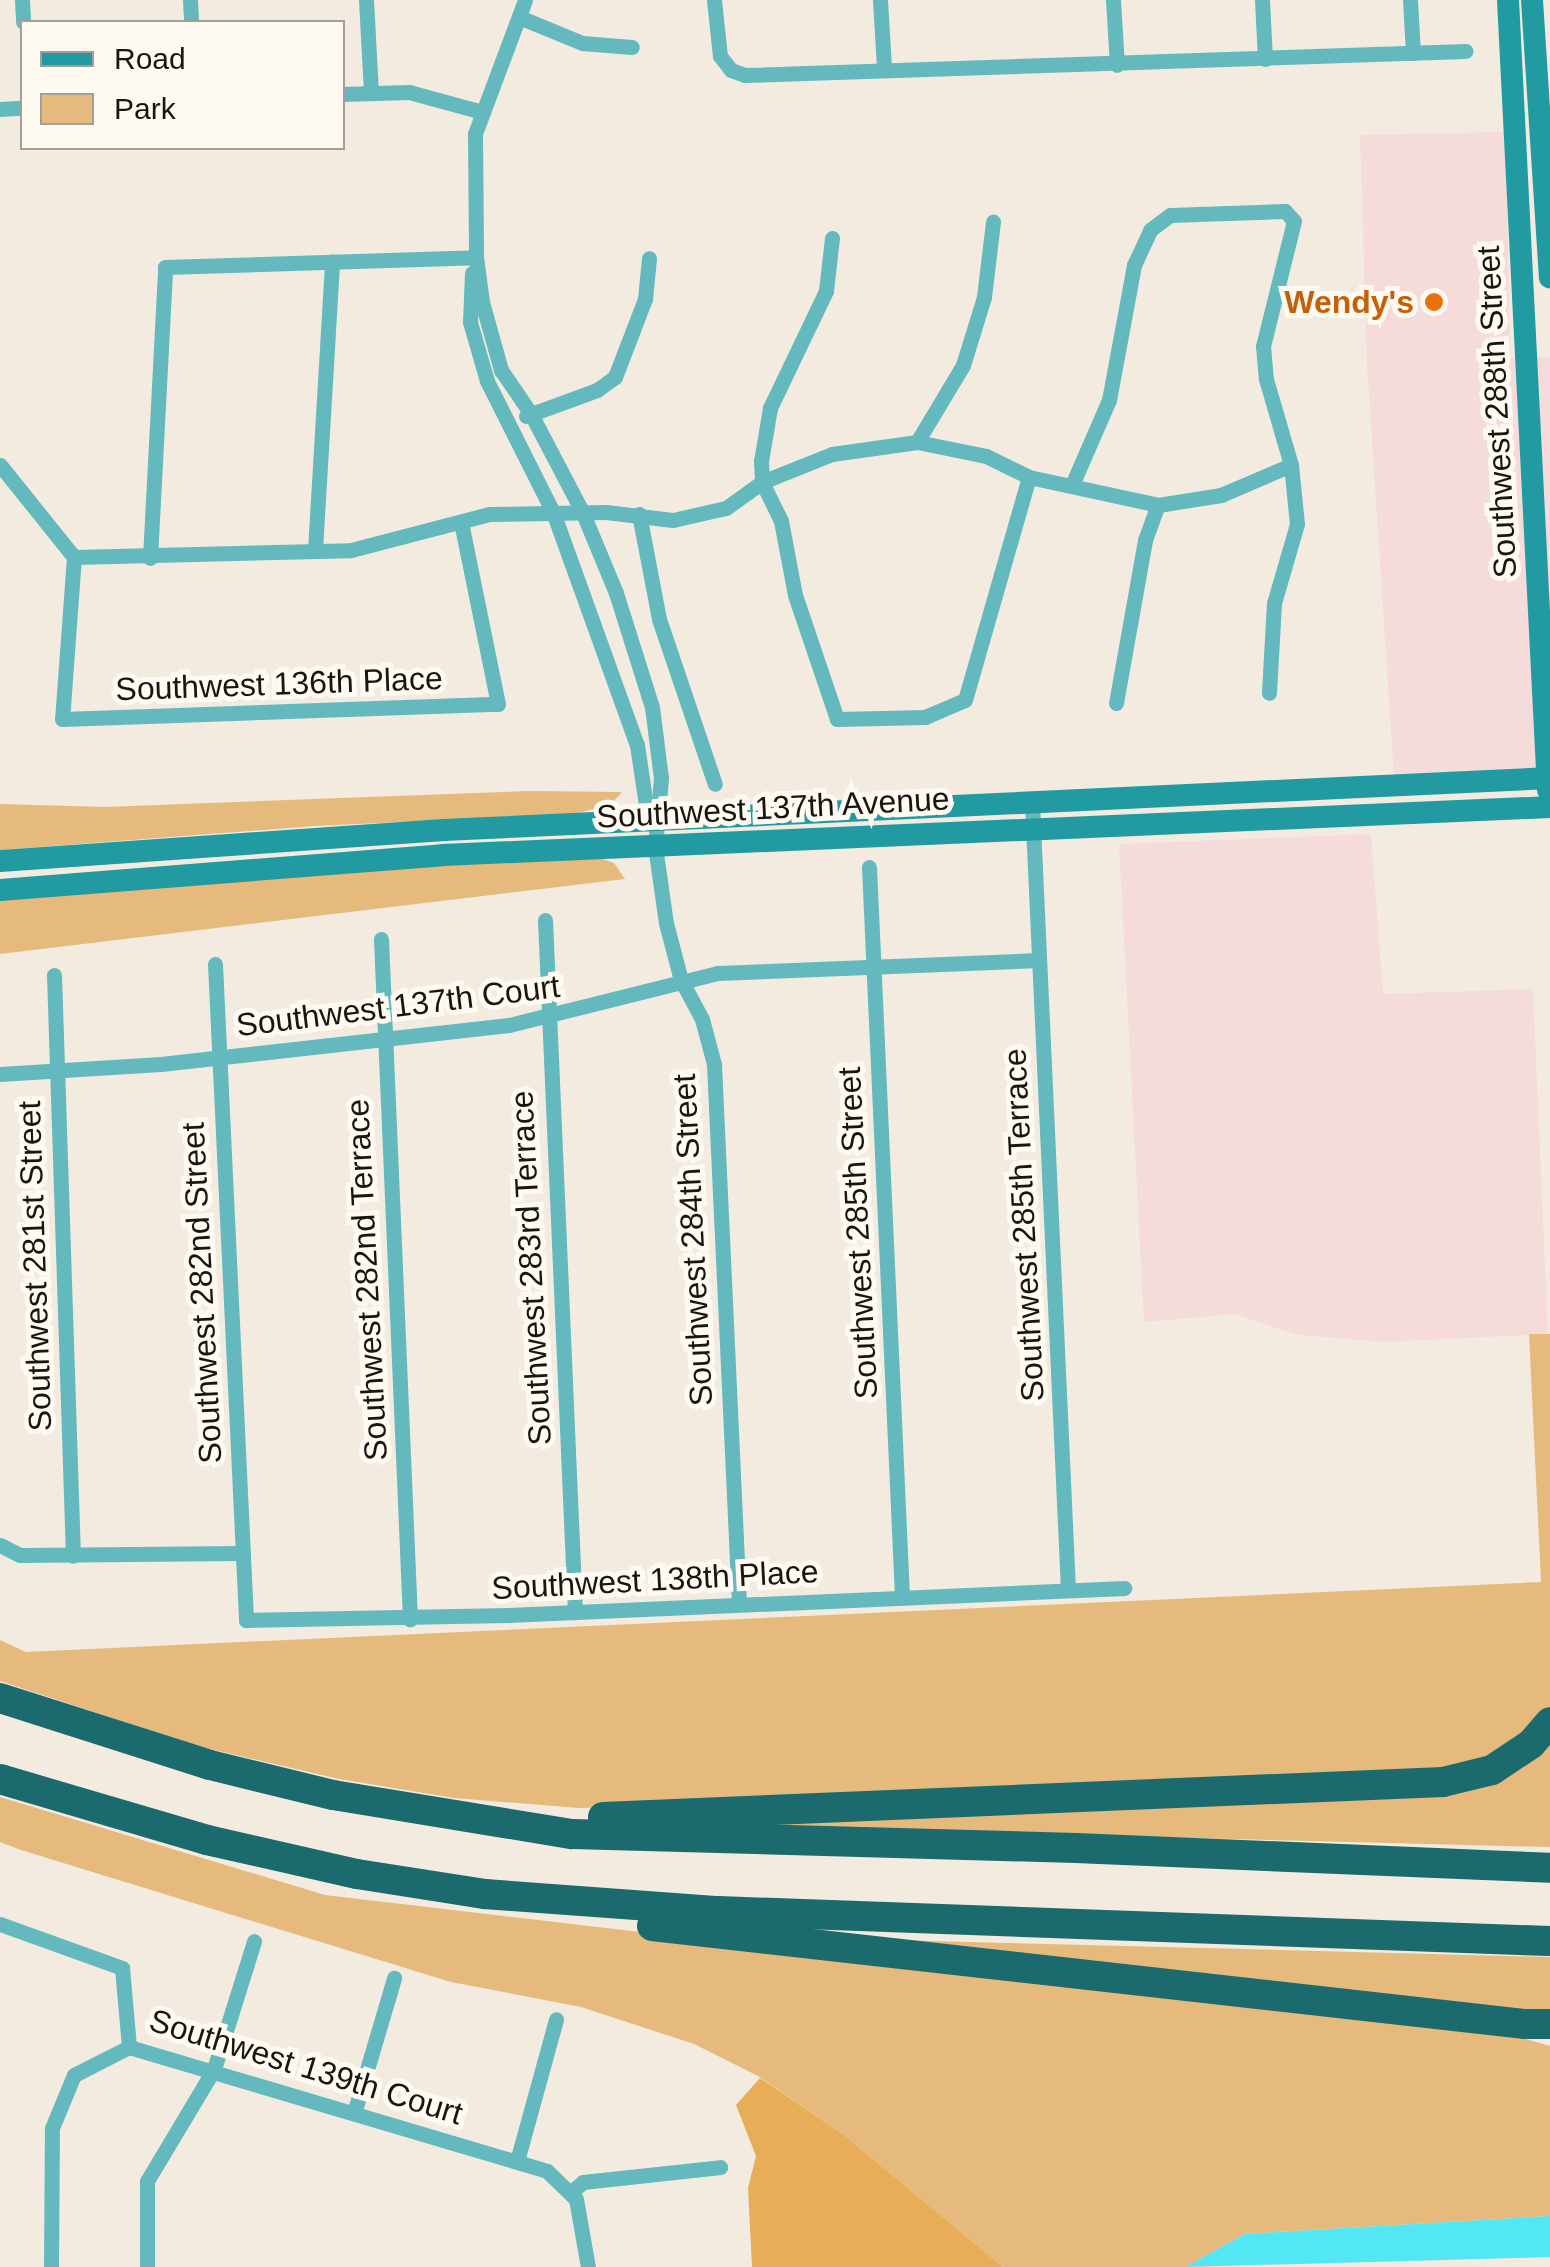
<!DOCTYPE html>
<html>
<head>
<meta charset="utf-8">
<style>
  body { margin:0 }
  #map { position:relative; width:1550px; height:2267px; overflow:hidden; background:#f3ebdf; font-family:Arial,sans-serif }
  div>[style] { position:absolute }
  .commercial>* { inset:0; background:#f6dbdb }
  .green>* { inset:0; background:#e5ba7c }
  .forest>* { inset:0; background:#e7ae57 }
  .water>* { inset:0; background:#53e6f3 }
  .minor>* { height:15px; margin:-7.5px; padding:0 7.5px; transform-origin:7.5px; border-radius:7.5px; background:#64b9be }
  .secondary>* { height:22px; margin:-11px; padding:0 11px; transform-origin:11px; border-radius:11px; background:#219aa1 }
  .motorway>* { height:30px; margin:-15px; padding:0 15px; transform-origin:15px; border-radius:15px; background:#1a6a6e }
  .dots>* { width:28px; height:28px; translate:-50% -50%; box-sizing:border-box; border:5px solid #fef9f1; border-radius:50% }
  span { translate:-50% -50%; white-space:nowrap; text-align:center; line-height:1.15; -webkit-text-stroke:10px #fef9f1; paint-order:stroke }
  .food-label { font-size:32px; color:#c56008; font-weight:700 }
  .right { translate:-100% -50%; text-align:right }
  .street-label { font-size:32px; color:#191612 }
  .legend { position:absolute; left:20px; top:20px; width:325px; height:130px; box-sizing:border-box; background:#fef9f1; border:2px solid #a29e98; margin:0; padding:12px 18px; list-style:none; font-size:30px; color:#191612 }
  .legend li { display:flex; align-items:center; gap:20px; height:50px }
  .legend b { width:50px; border:2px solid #a29e98 }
</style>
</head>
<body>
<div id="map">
  <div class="commercial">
    <i style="clip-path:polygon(1506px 132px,1510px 358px,1550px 357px,1550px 769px,1394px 777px,1367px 364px,1360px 135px)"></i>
    <i style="clip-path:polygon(1371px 834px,1383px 994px,1533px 989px,1548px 1334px,1384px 1342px,1298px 1335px,1235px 1314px,1144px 1322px,1119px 844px)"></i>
  </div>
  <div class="green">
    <i style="clip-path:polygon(528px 791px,622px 792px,610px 805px,574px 814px,315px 826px,0 850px,0 804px,105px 807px)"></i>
    <i style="clip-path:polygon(597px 857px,614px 863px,625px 879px,0 954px,0 898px,283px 873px)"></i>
    <i style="clip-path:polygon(1529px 1334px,1550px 1334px,1550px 1707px,1534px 1730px,1453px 1774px,579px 1808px,454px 1798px,339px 1779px,197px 1746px,0 1681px,0 1640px,26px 1652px,1541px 1582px)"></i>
    <i style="clip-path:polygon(1550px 1733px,1550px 1847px,708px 1826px,1446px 1792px)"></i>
    <i style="clip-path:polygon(0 1797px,325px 1895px,1508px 2034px,1550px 2046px,1550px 2216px,1245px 2234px,1185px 2267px,1003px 2267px,844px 2135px,758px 2076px,694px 2044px,581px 2007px,451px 1982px,21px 1850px,0 1842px)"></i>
    <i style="clip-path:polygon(854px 1939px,1550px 1957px,1550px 2020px)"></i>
  </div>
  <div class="forest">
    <i style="clip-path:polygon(760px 2078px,844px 2135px,1003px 2267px,752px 2267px,748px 2188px,756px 2156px,736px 2105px)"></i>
  </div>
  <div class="water">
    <i style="clip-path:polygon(1550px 2216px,1550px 2257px,1185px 2267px,1245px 2234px)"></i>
  </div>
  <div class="minor">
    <i style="left:22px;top:0;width:22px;rotate:87deg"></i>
    <i style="left:190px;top:0;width:22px;rotate:87deg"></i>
    <i style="left:366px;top:0;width:93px;rotate:86.9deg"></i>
    <i style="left:525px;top:0;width:143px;rotate:110.5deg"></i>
    <i style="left:475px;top:134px;width:123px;rotate:89.5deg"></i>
    <i style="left:476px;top:257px;width:45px;rotate:82.4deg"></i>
    <i style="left:482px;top:302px;width:71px;rotate:74.4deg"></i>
    <i style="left:501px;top:370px;width:53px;rotate:55.7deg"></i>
    <i style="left:531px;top:414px;width:110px;rotate:62.3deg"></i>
    <i style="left:582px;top:511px;width:89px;rotate:67.5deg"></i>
    <i style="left:616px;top:593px;width:120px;rotate:72.5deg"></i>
    <i style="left:652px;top:707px;width:72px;rotate:82.8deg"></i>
    <i style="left:661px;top:778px;width:68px;rotate:95deg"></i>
    <i style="left:655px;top:846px;width:78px;rotate:81.9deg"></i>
    <i style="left:666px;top:923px;width:59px;rotate:75.3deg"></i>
    <i style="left:681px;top:980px;width:44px;rotate:61.7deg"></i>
    <i style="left:702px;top:1019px;width:47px;rotate:75.1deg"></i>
    <i style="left:714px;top:1064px;width:541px;rotate:87.35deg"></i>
    <i style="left:714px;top:0;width:56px;rotate:83.9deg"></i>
    <i style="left:720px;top:56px;width:18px;rotate:52deg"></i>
    <i style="left:731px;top:70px;width:15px;rotate:20deg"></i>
    <i style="left:745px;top:75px;width:721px;rotate:-1.91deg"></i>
    <i style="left:880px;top:0;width:68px;rotate:86.6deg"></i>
    <i style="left:1113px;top:0;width:65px;rotate:86.5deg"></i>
    <i style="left:1262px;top:0;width:59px;rotate:87.1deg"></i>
    <i style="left:1410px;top:0;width:53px;rotate:86.8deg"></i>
    <i style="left:519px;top:17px;width:68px;rotate:22.4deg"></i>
    <i style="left:582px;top:43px;width:50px;rotate:4.6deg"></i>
    <i style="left:342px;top:94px;width:67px;rotate:-1.7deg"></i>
    <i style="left:409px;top:92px;width:76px;rotate:15.3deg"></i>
    <i style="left:0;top:109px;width:22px;rotate:-3deg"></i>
    <i style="left:832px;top:238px;width:53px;rotate:96.5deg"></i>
    <i style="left:826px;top:291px;width:130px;rotate:115.6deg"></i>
    <i style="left:770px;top:408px;width:54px;rotate:99.6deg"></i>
    <i style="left:761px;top:461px;width:21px;rotate:87deg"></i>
    <i style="left:762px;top:482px;width:43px;rotate:64deg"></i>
    <i style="left:781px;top:521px;width:75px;rotate:79.3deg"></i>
    <i style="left:795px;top:595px;width:131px;rotate:71.3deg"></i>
    <i style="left:837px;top:719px;width:88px;rotate:-1.3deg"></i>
    <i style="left:925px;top:717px;width:43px;rotate:-23deg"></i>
    <i style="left:965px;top:700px;width:232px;rotate:-74deg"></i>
    <i style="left:472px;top:273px;width:49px;rotate:92.3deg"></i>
    <i style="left:470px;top:322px;width:61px;rotate:73.9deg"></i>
    <i style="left:487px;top:381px;width:147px;rotate:63.3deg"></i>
    <i style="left:553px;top:512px;width:248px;rotate:70.2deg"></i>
    <i style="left:637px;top:745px;width:68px;rotate:81.5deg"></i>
    <i style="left:647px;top:812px;width:13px;rotate:45deg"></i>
    <i style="left:526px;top:416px;width:76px;rotate:-20.1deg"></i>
    <i style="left:597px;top:390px;width:22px;rotate:-36deg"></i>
    <i style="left:615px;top:377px;width:84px;rotate:-69deg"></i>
    <i style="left:645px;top:299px;width:41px;rotate:-84.4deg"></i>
    <i style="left:917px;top:442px;width:90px;rotate:-59.1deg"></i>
    <i style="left:963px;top:365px;width:71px;rotate:-72.8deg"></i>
    <i style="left:984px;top:297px;width:76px;rotate:-83.2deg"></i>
    <i style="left:0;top:465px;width:118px;rotate:51.2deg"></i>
    <i style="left:1072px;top:485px;width:93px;rotate:-66.5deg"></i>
    <i style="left:1109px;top:400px;width:137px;rotate:-79.5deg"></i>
    <i style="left:1134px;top:265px;width:38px;rotate:-65deg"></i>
    <i style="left:1150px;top:230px;width:25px;rotate:-37deg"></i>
    <i style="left:1170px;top:215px;width:115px;rotate:-2deg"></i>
    <i style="left:1285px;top:211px;width:13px;rotate:48deg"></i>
    <i style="left:1294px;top:221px;width:129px;rotate:103.9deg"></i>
    <i style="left:1263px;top:346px;width:33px;rotate:85deg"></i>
    <i style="left:1266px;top:379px;width:90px;rotate:73.8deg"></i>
    <i style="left:1291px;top:465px;width:59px;rotate:84.2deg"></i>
    <i style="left:1297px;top:524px;width:82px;rotate:106.2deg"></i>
    <i style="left:1274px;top:603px;width:90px;rotate:93.2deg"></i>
    <i style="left:639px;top:514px;width:107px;rotate:79.2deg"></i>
    <i style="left:659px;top:619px;width:174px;rotate:71.3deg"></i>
    <i style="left:315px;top:550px;width:289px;rotate:-86.6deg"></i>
    <i style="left:74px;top:557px;width:277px;rotate:-1.4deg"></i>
    <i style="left:351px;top:550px;width:143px;rotate:-14.6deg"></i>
    <i style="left:489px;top:514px;width:117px;rotate:-1deg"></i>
    <i style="left:606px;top:512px;width:67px;rotate:6.8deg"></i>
    <i style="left:673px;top:520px;width:54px;rotate:-12.8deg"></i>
    <i style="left:726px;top:508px;width:44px;rotate:-35.8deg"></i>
    <i style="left:762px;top:482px;width:75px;rotate:-21.8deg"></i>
    <i style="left:832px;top:454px;width:86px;rotate:-8deg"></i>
    <i style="left:917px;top:442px;width:70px;rotate:11.5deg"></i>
    <i style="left:986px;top:456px;width:48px;rotate:26deg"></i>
    <i style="left:1029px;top:477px;width:132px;rotate:12.2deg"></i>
    <i style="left:1158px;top:505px;width:64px;rotate:-9deg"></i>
    <i style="left:1221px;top:495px;width:76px;rotate:-23.2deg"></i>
    <i style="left:74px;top:557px;width:162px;rotate:94.2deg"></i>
    <i style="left:62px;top:719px;width:436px;rotate:-2deg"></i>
    <i style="left:498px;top:704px;width:186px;rotate:-101.5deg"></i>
    <i style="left:150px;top:558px;width:291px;rotate:-87deg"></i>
    <i style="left:165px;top:267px;width:311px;rotate:-1.8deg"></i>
    <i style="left:1116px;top:703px;width:166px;rotate:-79.9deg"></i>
    <i style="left:1145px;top:540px;width:37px;rotate:-70deg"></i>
    <i style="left:1032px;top:803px;width:787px;rotate:87.38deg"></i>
    <i style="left:869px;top:867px;width:730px;rotate:87.41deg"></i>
    <i style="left:545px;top:920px;width:693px;rotate:87.52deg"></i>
    <i style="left:381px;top:939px;width:681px;rotate:87.56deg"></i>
    <i style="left:215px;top:964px;width:657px;rotate:87.29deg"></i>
    <i style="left:246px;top:1620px;width:262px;rotate:-1.1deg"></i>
    <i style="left:508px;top:1615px;width:617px;rotate:-2.51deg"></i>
    <i style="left:54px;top:975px;width:581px;rotate:88.13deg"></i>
    <i style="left:0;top:1074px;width:161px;rotate:-3.6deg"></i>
    <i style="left:161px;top:1064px;width:350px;rotate:-6.4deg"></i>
    <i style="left:509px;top:1025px;width:214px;rotate:-14deg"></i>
    <i style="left:717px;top:973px;width:322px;rotate:-2.3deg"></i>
    <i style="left:0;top:1545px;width:22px;rotate:27deg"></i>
    <i style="left:20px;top:1555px;width:222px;rotate:-0.5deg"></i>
    <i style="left:0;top:1924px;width:130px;rotate:19.8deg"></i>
    <i style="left:122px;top:1968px;width:79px;rotate:84.9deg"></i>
    <i style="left:129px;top:2047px;width:436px;rotate:16.5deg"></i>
    <i style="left:547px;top:2171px;width:40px;rotate:44deg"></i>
    <i style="left:576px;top:2199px;width:69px;rotate:80deg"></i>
    <i style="left:355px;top:2110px;width:138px;rotate:-73.5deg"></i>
    <i style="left:517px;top:2161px;width:147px;rotate:-74.6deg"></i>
    <i style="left:570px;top:2193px;width:17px;rotate:-40deg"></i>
    <i style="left:583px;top:2182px;width:138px;rotate:-6.2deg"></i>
    <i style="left:51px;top:2267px;width:139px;rotate:-89.6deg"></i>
    <i style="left:52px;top:2128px;width:57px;rotate:-67.5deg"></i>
    <i style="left:74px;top:2075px;width:62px;rotate:-27deg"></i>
    <i style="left:147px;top:2267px;width:86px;rotate:-90deg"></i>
    <i style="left:147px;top:2181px;width:131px;rotate:-59.1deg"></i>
    <i style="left:214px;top:2069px;width:134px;rotate:-72.6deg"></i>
  </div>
  <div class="secondary">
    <i style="left:1508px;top:0;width:791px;rotate:87.1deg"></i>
    <i style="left:1532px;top:0;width:278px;rotate:86.3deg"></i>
    <i style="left:0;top:861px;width:445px;rotate:-4deg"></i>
    <i style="left:444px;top:830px;width:1107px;rotate:-2.69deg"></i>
    <i style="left:0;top:890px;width:444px;rotate:-4.5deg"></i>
    <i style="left:443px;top:855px;width:1108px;rotate:-2.48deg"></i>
  </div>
  <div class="motorway">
    <i style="left:0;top:1698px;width:220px;rotate:17.7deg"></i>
    <i style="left:210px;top:1765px;width:127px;rotate:13.7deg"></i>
    <i style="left:333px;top:1795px;width:242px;rotate:9.3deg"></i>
    <i style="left:572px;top:1834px;width:504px;rotate:1.59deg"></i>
    <i style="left:1076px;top:1848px;width:474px;rotate:2.4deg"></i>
    <i style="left:0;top:1779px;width:216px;rotate:16.4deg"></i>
    <i style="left:207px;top:1840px;width:154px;rotate:12.8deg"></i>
    <i style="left:357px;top:1874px;width:130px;rotate:8.9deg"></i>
    <i style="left:485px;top:1894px;width:234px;rotate:4.2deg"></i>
    <i style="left:718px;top:1911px;width:833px;rotate:2.07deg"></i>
    <i style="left:603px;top:1817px;width:841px;rotate:-2.39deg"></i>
    <i style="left:1443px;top:1782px;width:50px;rotate:-13.8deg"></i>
    <i style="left:1492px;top:1770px;width:47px;rotate:-33.7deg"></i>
    <i style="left:1531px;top:1744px;width:29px;rotate:-49deg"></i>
    <i style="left:652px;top:1926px;width:877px;rotate:6.41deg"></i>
    <i style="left:1524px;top:2024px;width:26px"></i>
  </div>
  <div class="dots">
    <i style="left:1434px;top:302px;background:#e8710a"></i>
  </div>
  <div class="food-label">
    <span class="right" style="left:1414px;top:302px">Wendy's</span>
  </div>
  <div class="street-label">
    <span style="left:1497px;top:412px;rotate:-93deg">Southwest 288th Street</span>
    <span style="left:279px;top:684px;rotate:-2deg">Southwest 136th Place</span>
    <span style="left:773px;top:808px;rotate:-3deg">Southwest 137th Avenue</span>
    <span style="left:398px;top:1006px;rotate:-7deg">Southwest 137th Court</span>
    <span style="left:1024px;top:1225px;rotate:-93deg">Southwest 285th Terrace</span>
    <span style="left:858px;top:1233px;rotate:-93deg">Southwest 285th Street</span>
    <span style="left:693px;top:1240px;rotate:-93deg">Southwest 284th Street</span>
    <span style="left:35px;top:1266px;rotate:-92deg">Southwest 281st Street</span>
    <span style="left:531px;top:1268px;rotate:-93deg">Southwest 283rd Terrace</span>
    <span style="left:367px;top:1280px;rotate:-93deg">Southwest 282nd Terrace</span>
    <span style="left:202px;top:1293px;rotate:-93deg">Southwest 282nd Street</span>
    <span style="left:655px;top:1580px;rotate:-3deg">Southwest 138th Place</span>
    <span style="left:306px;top:2067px;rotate:17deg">Southwest 139th Court</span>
  </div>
  <ul class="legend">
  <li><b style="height:12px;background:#219aa1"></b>Road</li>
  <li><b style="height:28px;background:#e5ba7c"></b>Park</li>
  </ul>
</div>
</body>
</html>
